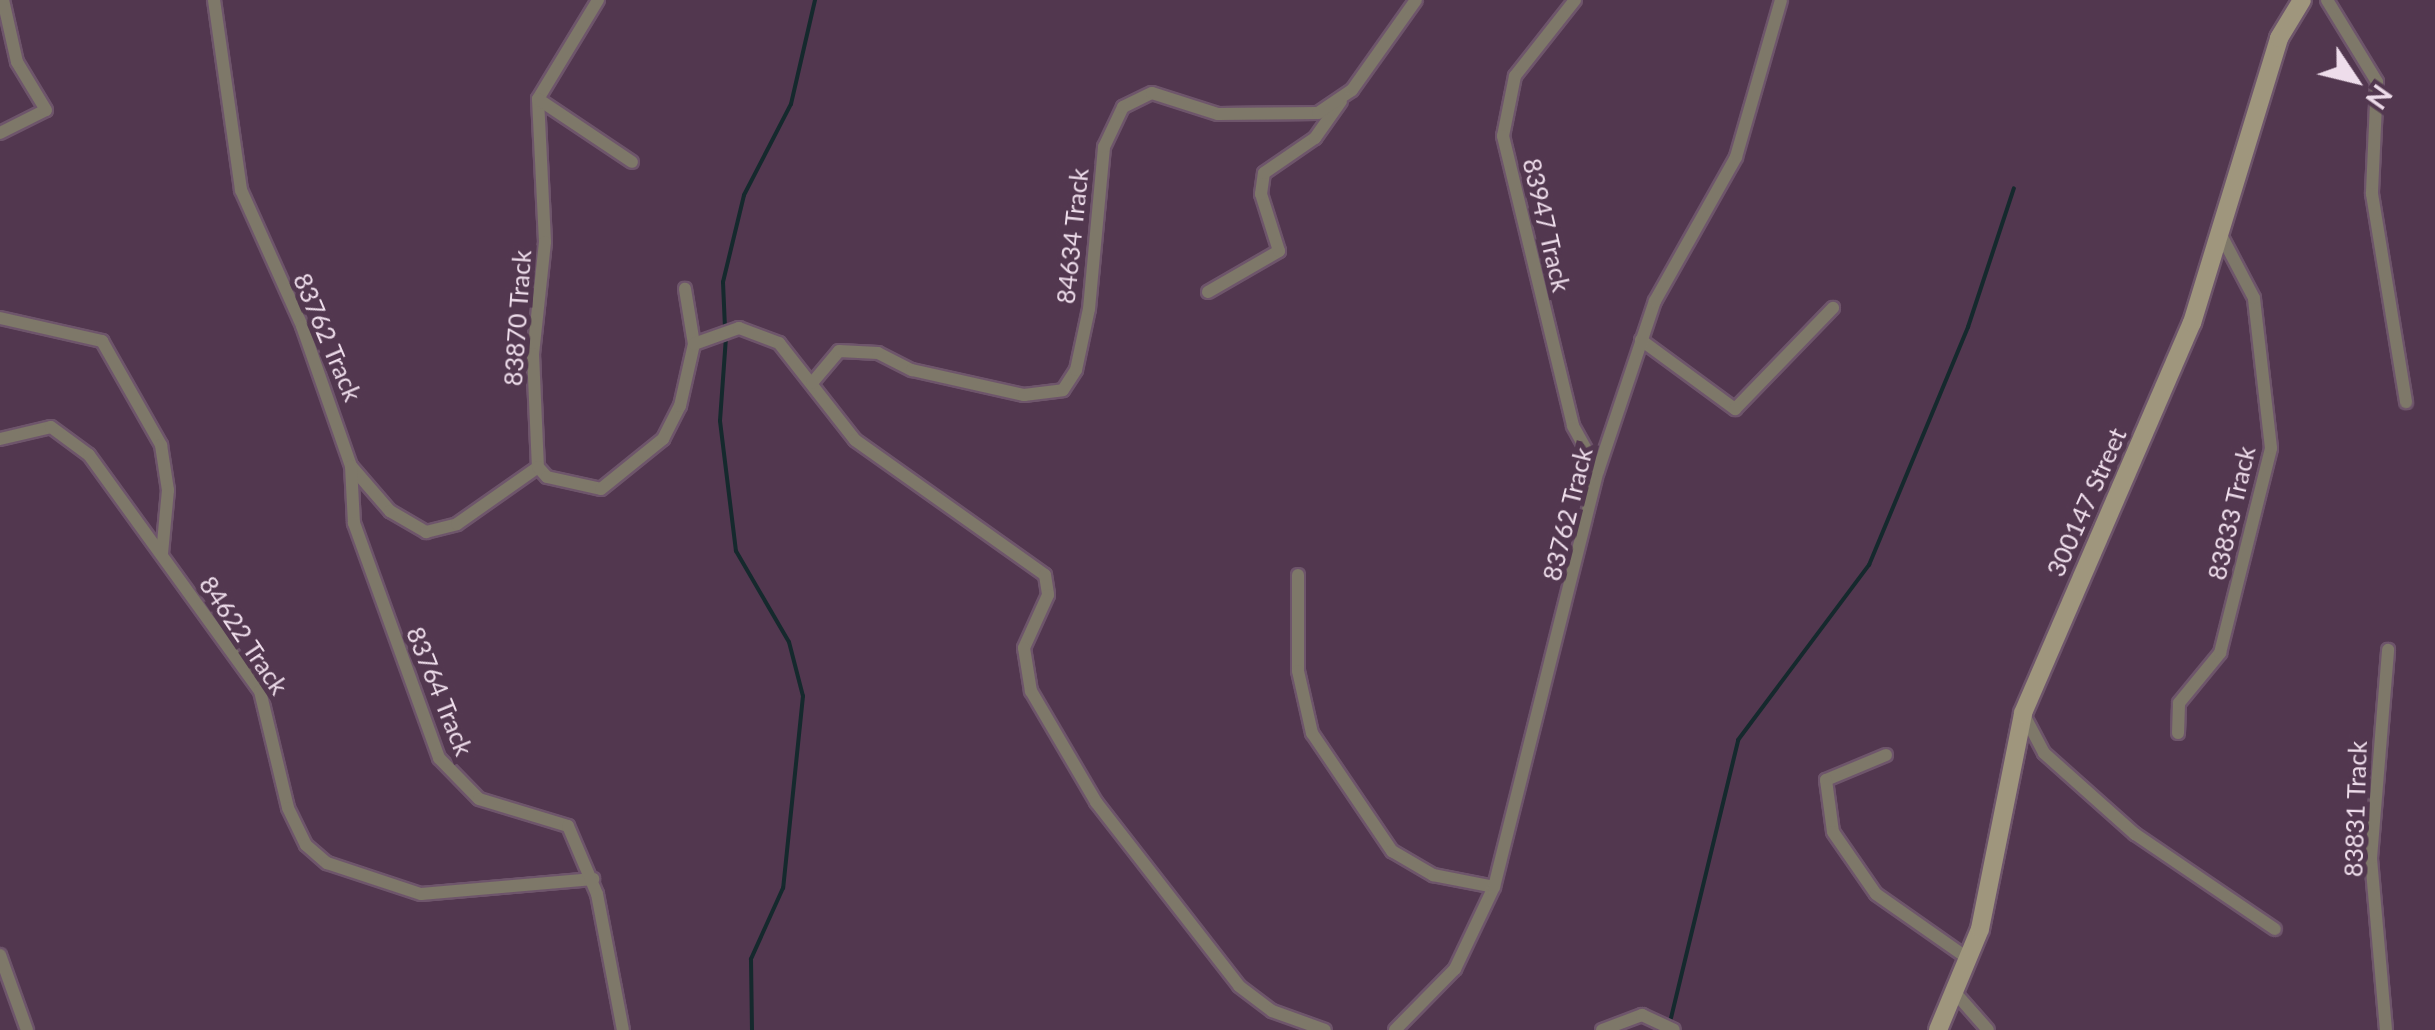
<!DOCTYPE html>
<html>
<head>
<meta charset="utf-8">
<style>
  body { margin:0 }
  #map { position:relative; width:2435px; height:1030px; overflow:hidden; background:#52374f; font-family:Lato,sans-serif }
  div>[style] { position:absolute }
  .stream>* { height:4px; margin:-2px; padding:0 2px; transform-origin:2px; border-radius:2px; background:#15292d }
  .roads { filter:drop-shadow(2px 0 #6e556b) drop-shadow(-2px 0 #6e556b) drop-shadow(0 2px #6e556b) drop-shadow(0 -2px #6e556b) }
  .street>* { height:12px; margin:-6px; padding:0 6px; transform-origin:6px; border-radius:6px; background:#7e7869 }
  .secondary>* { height:18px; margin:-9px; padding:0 9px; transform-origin:9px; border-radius:9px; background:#9f967d }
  span { translate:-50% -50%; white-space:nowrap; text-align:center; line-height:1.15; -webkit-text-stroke:10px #52374f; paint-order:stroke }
  .street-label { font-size:25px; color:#eeddeb }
  .north { position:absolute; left:2305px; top:30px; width:100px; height:100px; -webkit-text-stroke:8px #52374f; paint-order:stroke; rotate:125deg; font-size:28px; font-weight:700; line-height:40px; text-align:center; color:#eeddeb }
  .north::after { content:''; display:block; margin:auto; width:35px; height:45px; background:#eeddeb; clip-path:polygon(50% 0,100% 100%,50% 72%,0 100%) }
</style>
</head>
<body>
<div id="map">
  <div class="stream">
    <i style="left:725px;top:328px;width:46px;rotate:-92.5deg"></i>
    <i style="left:723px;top:282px;width:89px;rotate:-76.4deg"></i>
    <i style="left:744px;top:195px;width:102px;rotate:-62.7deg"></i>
    <i style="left:791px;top:104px;width:107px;rotate:-77deg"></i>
    <i style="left:726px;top:337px;width:84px;rotate:94.1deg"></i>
    <i style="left:720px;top:421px;width:131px;rotate:83deg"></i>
    <i style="left:736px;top:551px;width:105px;rotate:59.8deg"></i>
    <i style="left:789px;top:642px;width:56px;rotate:75.5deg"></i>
    <i style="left:803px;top:696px;width:193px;rotate:95.9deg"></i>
    <i style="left:783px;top:888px;width:78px;rotate:114.3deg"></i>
    <i style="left:751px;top:959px;width:71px;rotate:89.2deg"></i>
    <i style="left:1671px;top:1018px;width:286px;rotate:-76.4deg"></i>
    <i style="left:1738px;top:740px;width:219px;rotate:-53.2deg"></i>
    <i style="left:1869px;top:565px;width:258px;rotate:-67.4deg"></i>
    <i style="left:1968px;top:327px;width:146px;rotate:-71.7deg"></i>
  </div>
  <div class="roads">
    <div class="street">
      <i style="left:214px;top:0;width:192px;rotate:81.9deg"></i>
      <i style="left:241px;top:190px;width:149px;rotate:65.8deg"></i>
      <i style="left:302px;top:326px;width:148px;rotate:70.7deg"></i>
      <i style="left:351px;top:466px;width:60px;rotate:49.1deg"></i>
      <i style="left:390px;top:511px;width:42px;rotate:30.3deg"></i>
      <i style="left:426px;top:532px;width:32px;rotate:-14deg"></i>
      <i style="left:457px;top:524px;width:99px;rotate:-35.1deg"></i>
      <i style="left:598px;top:0;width:116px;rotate:121.2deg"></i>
      <i style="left:538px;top:99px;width:143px;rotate:87.2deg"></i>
      <i style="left:545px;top:242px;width:113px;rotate:96.1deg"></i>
      <i style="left:533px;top:354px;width:113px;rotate:87.5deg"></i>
      <i style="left:538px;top:467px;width:13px;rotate:48deg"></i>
      <i style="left:547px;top:477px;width:55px;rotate:12.5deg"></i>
      <i style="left:601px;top:489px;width:80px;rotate:-38.9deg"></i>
      <i style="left:663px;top:439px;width:37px;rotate:-63deg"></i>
      <i style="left:680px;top:406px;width:64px;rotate:-77.3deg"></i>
      <i style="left:694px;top:344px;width:56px;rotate:-99.3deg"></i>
      <i style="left:1575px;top:0;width:97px;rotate:128.3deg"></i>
      <i style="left:1515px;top:76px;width:61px;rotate:101.3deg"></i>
      <i style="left:1503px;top:136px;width:298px;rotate:76.4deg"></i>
      <i style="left:1573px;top:426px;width:51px;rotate:60.9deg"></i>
      <i style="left:2327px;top:0;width:96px;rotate:58.6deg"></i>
      <i style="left:2377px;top:82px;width:112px;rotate:92.6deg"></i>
      <i style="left:2372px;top:194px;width:211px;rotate:80.7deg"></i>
      <i style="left:538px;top:99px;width:113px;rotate:33.8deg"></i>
      <i style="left:0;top:133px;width:51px;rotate:-26.6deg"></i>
      <i style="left:46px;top:110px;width:56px;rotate:-121.1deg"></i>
      <i style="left:17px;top:62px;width:64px;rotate:-102.7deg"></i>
      <i style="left:1208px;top:292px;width:82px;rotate:-30deg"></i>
      <i style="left:1279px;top:251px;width:60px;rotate:-107.5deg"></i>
      <i style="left:1261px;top:194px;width:21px;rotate:-82deg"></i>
      <i style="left:1264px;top:173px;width:62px;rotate:-34.5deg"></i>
      <i style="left:1315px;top:138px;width:45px;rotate:-54.9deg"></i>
      <i style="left:0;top:318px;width:105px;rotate:12.7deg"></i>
      <i style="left:102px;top:341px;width:120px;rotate:60.4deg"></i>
      <i style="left:161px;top:445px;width:46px;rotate:81.2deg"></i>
      <i style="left:168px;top:490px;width:64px;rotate:95.4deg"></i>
      <i style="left:1641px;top:340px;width:117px;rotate:36.3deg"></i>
      <i style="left:1735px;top:409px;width:141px;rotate:-45.9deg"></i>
      <i style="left:694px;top:344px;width:48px;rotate:-19.6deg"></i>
      <i style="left:739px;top:328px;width:43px;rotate:20.6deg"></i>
      <i style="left:779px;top:343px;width:123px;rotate:51.9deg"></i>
      <i style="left:855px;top:440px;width:233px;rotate:35.4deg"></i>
      <i style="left:1045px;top:575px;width:20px;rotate:81deg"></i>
      <i style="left:1048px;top:595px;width:58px;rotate:114.4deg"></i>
      <i style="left:1024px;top:648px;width:44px;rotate:80.8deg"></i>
      <i style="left:1031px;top:691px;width:129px;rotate:59.6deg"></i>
      <i style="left:1096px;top:802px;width:233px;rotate:52.1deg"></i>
      <i style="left:1239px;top:986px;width:41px;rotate:37.1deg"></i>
      <i style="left:1272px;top:1011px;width:56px;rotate:19.7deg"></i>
      <i style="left:812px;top:383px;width:42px;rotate:-49.8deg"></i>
      <i style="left:839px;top:351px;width:39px;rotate:3deg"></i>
      <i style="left:878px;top:353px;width:38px;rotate:27deg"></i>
      <i style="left:912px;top:370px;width:115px;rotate:12.6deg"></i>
      <i style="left:1024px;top:395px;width:39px;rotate:-7deg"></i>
      <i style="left:1063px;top:390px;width:24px;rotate:-57deg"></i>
      <i style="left:1076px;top:370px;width:62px;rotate:-78deg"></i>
      <i style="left:1089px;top:309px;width:163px;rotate:-84.7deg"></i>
      <i style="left:1104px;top:147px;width:44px;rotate:-64.6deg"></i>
      <i style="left:1123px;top:107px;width:32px;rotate:-26deg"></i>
      <i style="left:1152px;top:93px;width:69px;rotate:17.7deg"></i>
      <i style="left:1218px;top:114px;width:100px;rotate:-0.6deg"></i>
      <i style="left:1318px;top:113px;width:41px;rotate:-34.1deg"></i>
      <i style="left:1352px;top:90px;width:110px;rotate:-54.6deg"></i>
      <i style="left:0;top:439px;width:52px;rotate:-13.2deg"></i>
      <i style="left:51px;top:427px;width:47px;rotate:36.4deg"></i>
      <i style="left:89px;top:455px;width:291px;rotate:54.1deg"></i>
      <i style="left:260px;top:691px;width:120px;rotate:76.5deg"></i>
      <i style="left:288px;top:808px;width:41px;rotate:64.1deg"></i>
      <i style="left:306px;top:845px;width:28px;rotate:41deg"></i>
      <i style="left:327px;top:863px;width:99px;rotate:18.3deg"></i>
      <i style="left:421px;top:894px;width:173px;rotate:-5deg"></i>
      <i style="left:351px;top:466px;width:57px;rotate:87deg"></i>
      <i style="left:354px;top:523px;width:250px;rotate:70.1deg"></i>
      <i style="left:439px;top:758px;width:57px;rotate:45.7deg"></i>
      <i style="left:479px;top:799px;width:93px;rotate:16.9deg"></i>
      <i style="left:568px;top:826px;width:74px;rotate:66.9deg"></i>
      <i style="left:597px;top:894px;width:138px;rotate:79.2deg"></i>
      <i style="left:1298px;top:575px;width:96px;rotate:90deg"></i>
      <i style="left:1298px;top:671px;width:64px;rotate:77.3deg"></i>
      <i style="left:1312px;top:733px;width:143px;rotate:55.9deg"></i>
      <i style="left:1392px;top:851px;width:48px;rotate:30.3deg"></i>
      <i style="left:1433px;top:875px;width:62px;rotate:11.1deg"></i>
      <i style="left:2024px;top:715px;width:43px;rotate:62.2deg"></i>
      <i style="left:2044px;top:753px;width:122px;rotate:41.7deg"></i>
      <i style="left:2135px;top:834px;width:169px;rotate:34.2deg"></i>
      <i style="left:2178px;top:733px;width:30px;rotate:-88deg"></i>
      <i style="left:2179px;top:703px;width:65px;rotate:-50.6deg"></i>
      <i style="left:2220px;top:653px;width:211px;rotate:-76deg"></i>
      <i style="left:2271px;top:448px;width:151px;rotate:-96.5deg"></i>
      <i style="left:2254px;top:298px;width:69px;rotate:-117.7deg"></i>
      <i style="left:1886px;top:755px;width:65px;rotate:157.4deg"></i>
      <i style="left:1826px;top:780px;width:52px;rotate:82.3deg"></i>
      <i style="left:1833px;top:832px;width:75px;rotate:55.3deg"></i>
      <i style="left:1876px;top:894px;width:113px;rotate:35deg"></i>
      <i style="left:0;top:955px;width:80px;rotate:70.2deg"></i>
      <i style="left:1958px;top:996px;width:45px;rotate:48.6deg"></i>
      <i style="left:1395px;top:1030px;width:86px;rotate:-45.5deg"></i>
      <i style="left:1455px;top:969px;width:91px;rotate:-64.6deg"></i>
      <i style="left:1494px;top:887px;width:429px;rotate:-76deg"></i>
      <i style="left:1598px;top:471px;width:179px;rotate:-71.5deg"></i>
      <i style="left:1655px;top:301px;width:165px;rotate:-60.6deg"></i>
      <i style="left:1736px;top:157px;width:163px;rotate:-74deg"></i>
      <i style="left:1602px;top:1030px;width:43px;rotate:-20.6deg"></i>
      <i style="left:1642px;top:1015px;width:35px;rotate:25deg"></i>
      <i style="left:2386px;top:1030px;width:173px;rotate:-95deg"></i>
      <i style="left:2371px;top:858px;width:209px;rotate:-85.3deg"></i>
    </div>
    <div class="secondary">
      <i style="left:1938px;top:1030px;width:109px;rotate:-67.4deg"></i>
      <i style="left:1980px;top:929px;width:220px;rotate:-78.7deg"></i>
      <i style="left:2023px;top:713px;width:425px;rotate:-66.6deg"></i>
      <i style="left:2192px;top:323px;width:298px;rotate:-73deg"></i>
      <i style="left:2279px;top:38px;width:44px;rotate:-58.8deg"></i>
    </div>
  </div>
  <div class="street-label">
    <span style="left:1547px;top:225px;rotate:77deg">83947 Track</span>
    <span style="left:1072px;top:236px;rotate:-84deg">84634 Track</span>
    <span style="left:517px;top:318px;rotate:-86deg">83870 Track</span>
    <span style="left:328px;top:337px;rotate:67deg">83762 Track</span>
    <span style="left:2086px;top:502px;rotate:-66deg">300147 Street</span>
    <span style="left:2231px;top:513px;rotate:-77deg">83833 Track</span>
    <span style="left:1567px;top:514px;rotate:-76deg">83762 Track</span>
    <span style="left:244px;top:635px;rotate:56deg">84622 Track</span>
    <span style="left:440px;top:691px;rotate:68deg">83764 Track</span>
    <span style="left:2355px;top:809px;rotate:-88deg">83831 Track</span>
  </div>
  <div class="north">N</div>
</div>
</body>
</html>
